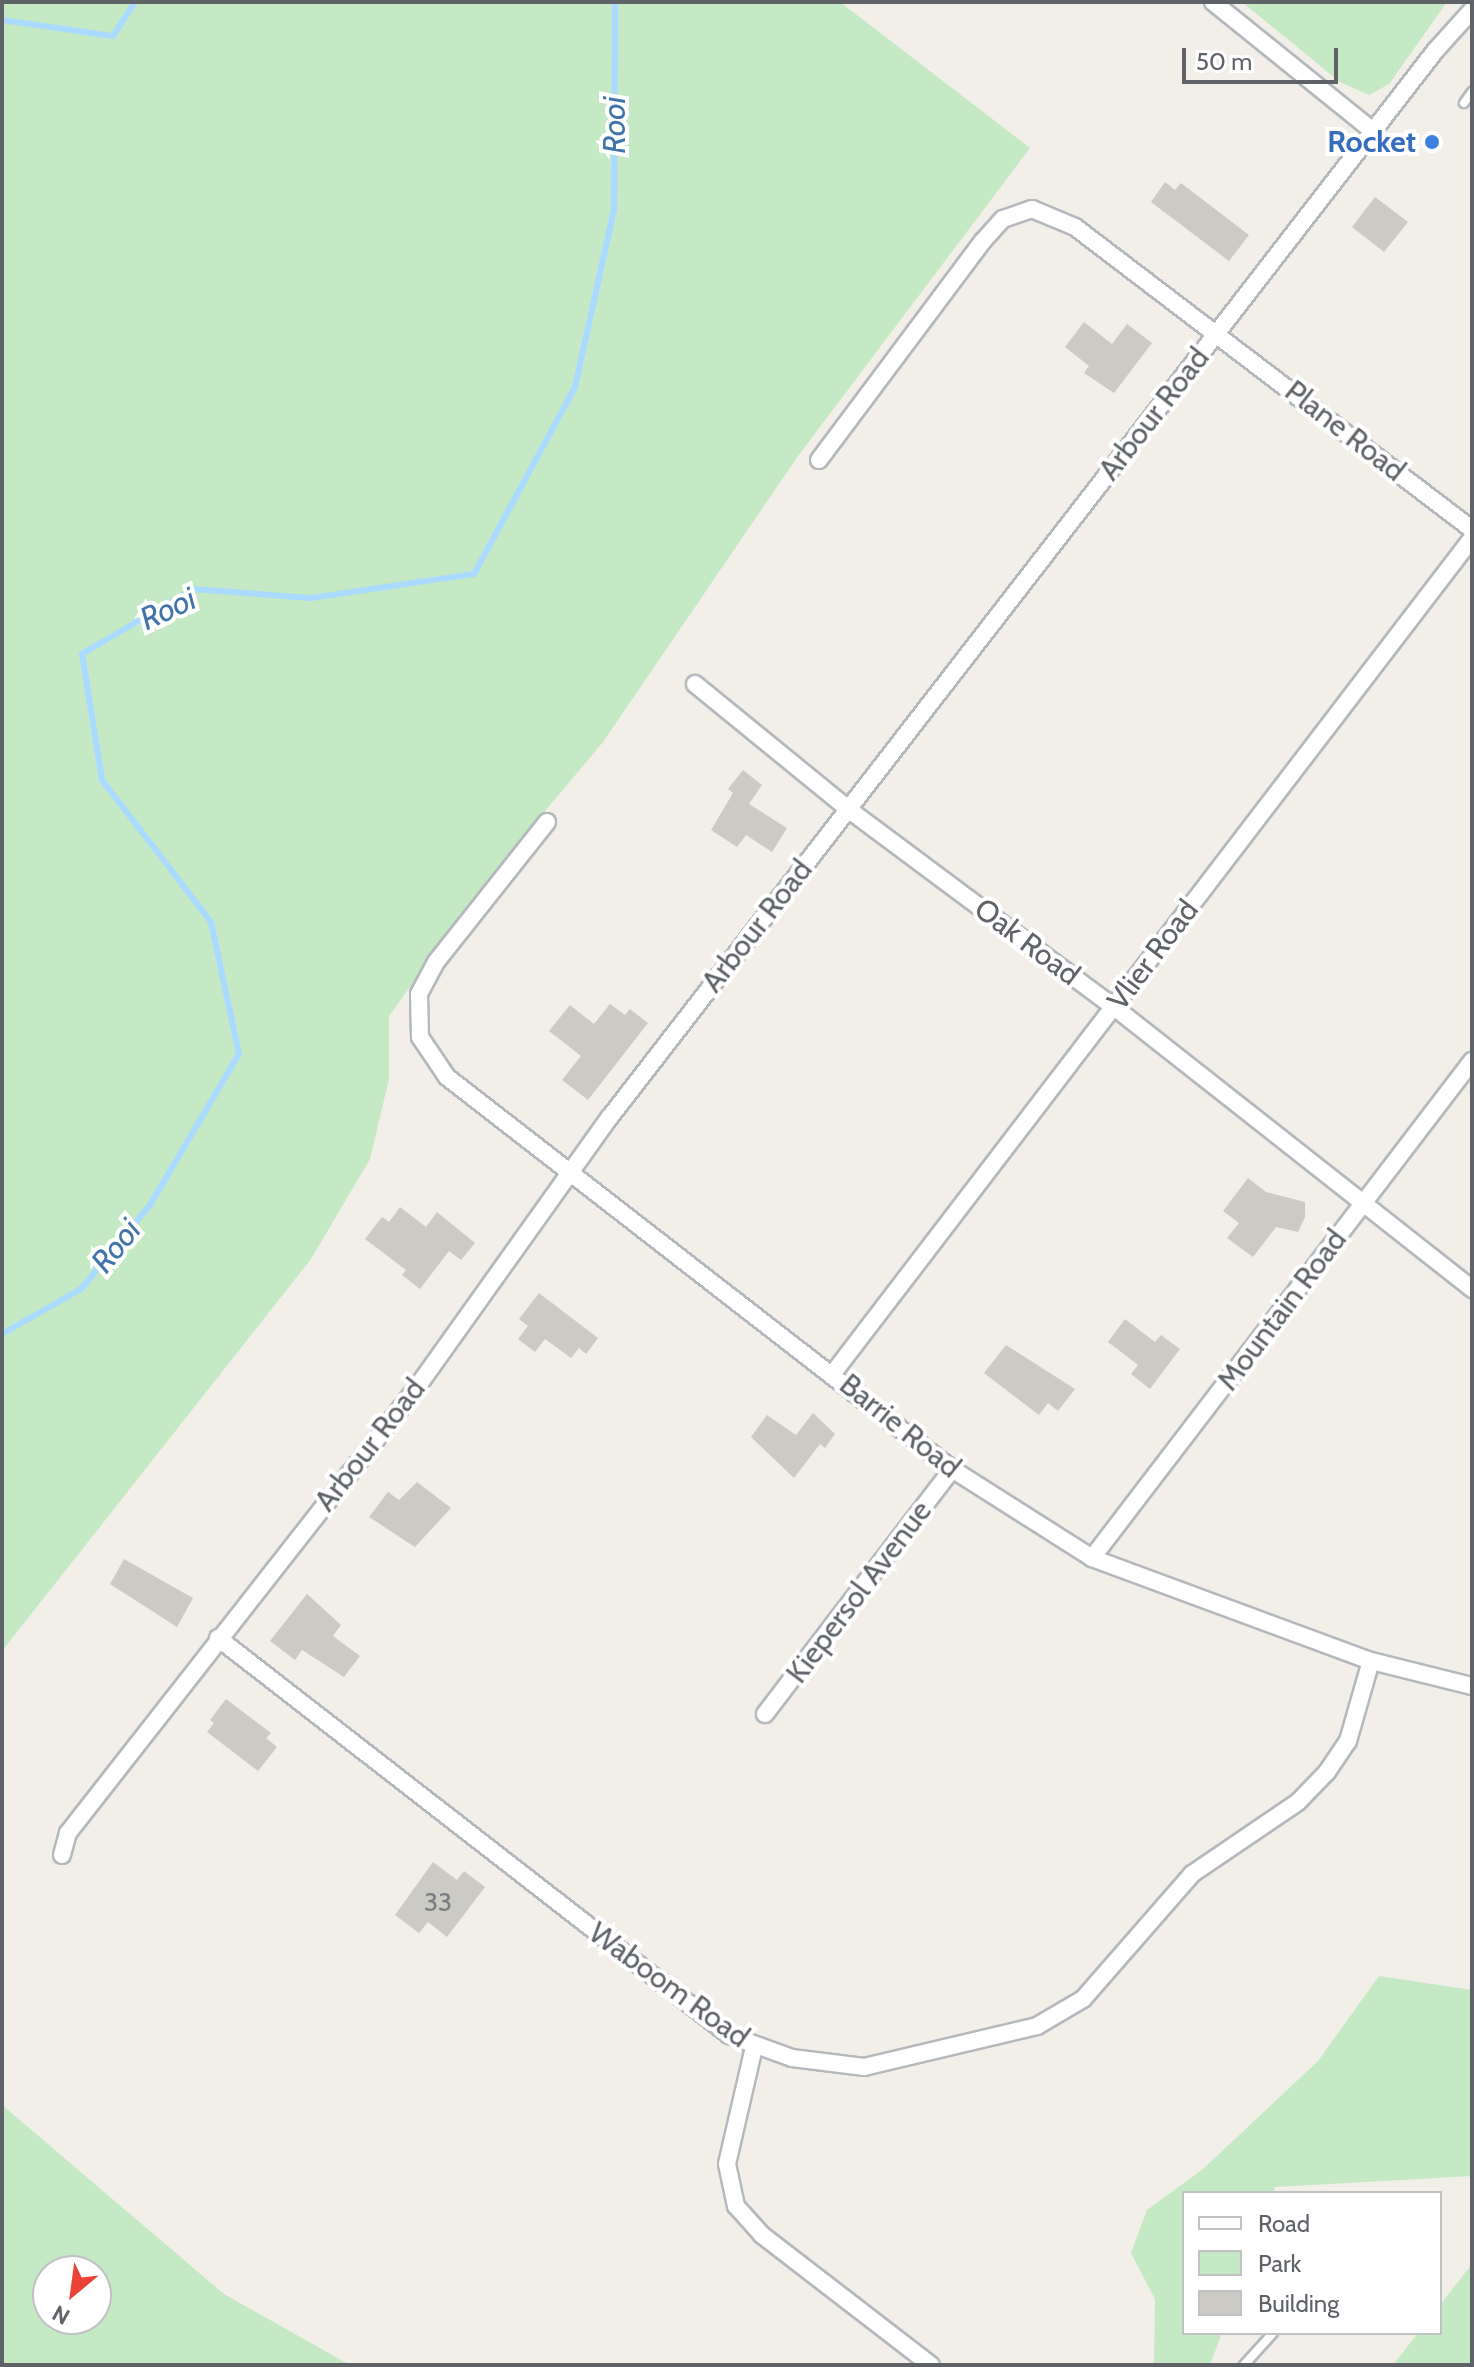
<!DOCTYPE html>
<html>
<head>
<meta charset="utf-8">
<style>
  body { margin:0 }
  #map { position:relative; width:1474px; height:2367px; overflow:hidden; background:#f1efe8; font-family:Cabin,sans-serif }
  div>[style] { position:absolute }
  .green>* { inset:0; background:#c5e8c5 }
  .stream>* { height:6px; margin:-3px; padding:0 3px; transform-origin:3px; border-radius:3px; background:#aadaff }
  .building>* { inset:0; background:#cccac5 }
  .roads { filter:drop-shadow(2px 0 #b5b8bc) drop-shadow(-2px 0 #b5b8bc) drop-shadow(0 2px #b5b8bc) drop-shadow(0 -2px #b5b8bc) }
  .lane>* { height:8px; margin:-4px; padding:0 4px; transform-origin:4px; border-radius:4px; background:#fff }
  .street>* { height:16px; margin:-8px; padding:0 8px; transform-origin:8px; border-radius:8px; background:#fff }
  .dots>* { width:22px; height:22px; translate:-50% -50%; box-sizing:border-box; border:4px solid #fff; border-radius:50% }
  span { translate:-50% -50%; white-space:nowrap; text-align:center; line-height:1.15; -webkit-text-stroke:8px #fff; paint-order:stroke }
  .number-label { font-size:26px; color:#7a7d7f }
  .number-label span { -webkit-text-stroke-width:0 }
  .shop-label { font-size:30px; color:#366cbe; font-weight:700 }
  .right { translate:-100% -50%; text-align:right }
  .street-label { font-size:30px; color:#5f6368 }
  .water-label { font-size:32px; color:#4174aa; font-style:italic }
  .frame { position:absolute; inset:0; border:4px solid #5f6368; pointer-events:none }
  .legend { position:absolute; left:1182px; top:2191px; width:260px; height:144px; box-sizing:border-box; background:#fff; border:2px solid #bfc1c3; margin:0; padding:10px 14px; list-style:none; font-size:24px; color:#5f6368 }
  .legend li { display:flex; align-items:center; gap:16px; height:40px }
  .legend b { width:40px; border:2px solid #bfc1c3 }
  .north { position:absolute; left:32px; top:2255px; width:80px; height:80px; box-sizing:border-box; background:#fff; border:2px solid #bfc1c3; border-radius:50%; rotate:209deg; font-size:22px; font-weight:700; line-height:32px; text-align:center; color:#5f6368 }
  .north::after { content:''; display:block; margin:auto; width:28px; height:36px; background:#ea4335; clip-path:polygon(50% 0,100% 100%,50% 72%,0 100%) }
  .scale { position:absolute; left:1182px; top:48px; width:156px; height:36px; box-sizing:border-box; border:4px solid #5f6368; border-top:0; padding-left:10px; font-size:24px; line-height:28px; white-space:nowrap; color:#5f6368; -webkit-text-stroke:6px #fff; paint-order:stroke }
</style>
</head>
<body>
<div id="map">
  <div class="green">
    <i style="clip-path:polygon(2px 2px,840px 2px,1030px 148px,798px 456px,603px 742px,489px 878px,389px 1016px,389px 1079px,370px 1159px,311px 1259px,2px 1651px)"></i>
    <i style="clip-path:polygon(1242px 2px,1447px 2px,1389px 84px,1369px 95px,1340px 82px)"></i>
    <i style="clip-path:polygon(1379px 1976px,1472px 1990px,1472px 2176px,1275px 2187px,1273px 2193px,1184px 2193px,1184px 2333px,1222px 2333px,1210px 2365px,1154px 2365px,1155px 2299px,1131px 2253px,1147px 2210px,1203px 2169px,1318px 2061px)"></i>
    <i style="clip-path:polygon(evenodd,2px 2105px,224px 2294px,350px 2365px,2px 2365px,2px 2105px,96px 2271px,96px 2319px,48px 2319px,48px 2271px,96px 2271px)"></i>
    <i style="clip-path:polygon(1472px 2264px,1472px 2365px,1393px 2365px,1418px 2333px,1440px 2333px,1440px 2305px)"></i>
  </div>
  <div class="stream">
    <i style="left:2px;top:20px;width:112px;rotate:8.2deg"></i>
    <i style="left:113px;top:36px;width:40px;rotate:-57.1deg"></i>
    <i style="left:2px;top:1334px;width:91px;rotate:-29.7deg"></i>
    <i style="left:81px;top:1289px;width:109px;rotate:-50.6deg"></i>
    <i style="left:150px;top:1205px;width:175px;rotate:-59.5deg"></i>
    <i style="left:239px;top:1054px;width:135px;rotate:-102deg"></i>
    <i style="left:211px;top:922px;width:179px;rotate:-127.5deg"></i>
    <i style="left:102px;top:780px;width:128px;rotate:-99deg"></i>
    <i style="left:82px;top:654px;width:129px;rotate:-30.4deg"></i>
    <i style="left:193px;top:589px;width:118px;rotate:4.4deg"></i>
    <i style="left:311px;top:598px;width:165px;rotate:-8.4deg"></i>
    <i style="left:474px;top:574px;width:213px;rotate:-61.6deg"></i>
    <i style="left:575px;top:387px;width:181px;rotate:-77.6deg"></i>
    <i style="left:614px;top:210px;width:208px;rotate:-89.7deg"></i>
  </div>
  <div class="building">
    <i style="clip-path:polygon(1165px 182px,1175px 190px,1181px 183px,1249px 235px,1229px 261px,1151px 202px)"></i>
    <i style="clip-path:polygon(1375px 197px,1408px 222px,1384px 252px,1352px 227px)"></i>
    <i style="clip-path:polygon(1084px 322px,1112px 344px,1127px 324px,1152px 343px,1114px 393px,1084px 373px,1089px 366px,1065px 347px)"></i>
    <i style="clip-path:polygon(743px 770px,762px 785px,749px 804px,787px 828px,772px 852px,746px 835px,737px 847px,711px 830px,733px 793px,728px 789px)"></i>
    <i style="clip-path:polygon(610px 1004px,625px 1015px,630px 1009px,648px 1023px,588px 1100px,562px 1080px,581px 1056px,549px 1031px,570px 1005px,594px 1024px)"></i>
    <i style="clip-path:polygon(1248px 1178px,1266px 1192px,1305px 1202px,1305px 1217px,1298px 1232px,1276px 1227px,1253px 1257px,1227px 1238px,1239px 1223px,1223px 1211px)"></i>
    <i style="clip-path:polygon(400px 1207px,426px 1227px,437px 1212px,475px 1243px,461px 1260px,449px 1251px,420px 1289px,402px 1275px,406px 1270px,365px 1239px,382px 1217px,389px 1222px)"></i>
    <i style="clip-path:polygon(539px 1293px,598px 1338px,586px 1354px,579px 1348px,571px 1358px,545px 1339px,535px 1352px,518px 1339px,528px 1326px,519px 1319px)"></i>
    <i style="clip-path:polygon(1125px 1319px,1155px 1342px,1161px 1335px,1180px 1349px,1150px 1389px,1131px 1374px,1138px 1365px,1108px 1342px)"></i>
    <i style="clip-path:polygon(1006px 1345px,1075px 1389px,1058px 1411px,1048px 1403px,1039px 1415px,984px 1373px)"></i>
    <i style="clip-path:polygon(813px 1413px,835px 1434px,825px 1448px,820px 1444px,794px 1478px,751px 1437px,767px 1415px,796px 1435px)"></i>
    <i style="clip-path:polygon(417px 1482px,451px 1508px,415px 1547px,369px 1517px,388px 1492px,399px 1500px)"></i>
    <i style="clip-path:polygon(124px 1559px,193px 1598px,177px 1627px,110px 1584px)"></i>
    <i style="clip-path:polygon(307px 1594px,341px 1625px,333px 1636px,360px 1656px,344px 1677px,302px 1650px,295px 1660px,270px 1641px)"></i>
    <i style="clip-path:polygon(226px 1699px,271px 1733px,266px 1738px,277px 1747px,258px 1771px,207px 1732px,214px 1723px,210px 1720px)"></i>
    <i style="clip-path:polygon(433px 1862px,457px 1880px,464px 1871px,485px 1887px,447px 1937px,428px 1922px,419px 1933px,395px 1915px)"></i>
  </div>
  <div class="roads">
    <div class="lane">
      <i style="left:1464px;top:103px;width:14px;rotate:-54deg"></i>
      <i style="left:1244px;top:2365px;width:43px;rotate:-47.8deg"></i>
    </div>
    <div class="street">
      <i style="left:1213px;top:2px;width:207px;rotate:38.9deg"></i>
      <i style="left:819px;top:460px;width:274px;rotate:-53.2deg"></i>
      <i style="left:983px;top:241px;width:30px;rotate:-48deg"></i>
      <i style="left:1003px;top:219px;width:31px;rotate:-19deg"></i>
      <i style="left:1032px;top:209px;width:47px;rotate:22.7deg"></i>
      <i style="left:1075px;top:227px;width:499px;rotate:37.3deg"></i>
      <i style="left:695px;top:684px;width:198px;rotate:39.2deg"></i>
      <i style="left:848px;top:809px;width:332px;rotate:36.7deg"></i>
      <i style="left:1114px;top:1007px;width:456px;rotate:38.2deg"></i>
      <i style="left:547px;top:822px;width:179px;rotate:128.4deg"></i>
      <i style="left:436px;top:962px;width:36px;rotate:118deg"></i>
      <i style="left:419px;top:994px;width:43px;rotate:88.7deg"></i>
      <i style="left:420px;top:1037px;width:48px;rotate:56deg"></i>
      <i style="left:447px;top:1077px;width:639px;rotate:37.82deg"></i>
      <i style="left:952px;top:1469px;width:166px;rotate:32.4deg"></i>
      <i style="left:1092px;top:1558px;width:297px;rotate:20.3deg"></i>
      <i style="left:1371px;top:1661px;width:104px;rotate:13.9deg"></i>
      <i style="left:834px;top:1372px;width:1050px;rotate:-52.58deg"></i>
      <i style="left:1092px;top:1558px;width:626px;rotate:-52.6deg"></i>
      <i style="left:218px;top:1638px;width:647px;rotate:37.84deg"></i>
      <i style="left:729px;top:2035px;width:67px;rotate:20.1deg"></i>
      <i style="left:792px;top:2058px;width:73px;rotate:7.1deg"></i>
      <i style="left:864px;top:2067px;width:178px;rotate:-13.3deg"></i>
      <i style="left:1037px;top:2026px;width:53px;rotate:-30.4deg"></i>
      <i style="left:1083px;top:1999px;width:166px;rotate:-48.9deg"></i>
      <i style="left:1192px;top:1874px;width:128px;rotate:-34.2deg"></i>
      <i style="left:1298px;top:1802px;width:42px;rotate:-46deg"></i>
      <i style="left:1327px;top:1772px;width:37px;rotate:-56deg"></i>
      <i style="left:1348px;top:1741px;width:83px;rotate:-74deg"></i>
      <i style="left:765px;top:1714px;width:308px;rotate:-52.6deg"></i>
      <i style="left:62px;top:1855px;width:23px;rotate:-75deg"></i>
      <i style="left:68px;top:1833px;width:563px;rotate:-51.93deg"></i>
      <i style="left:415px;top:1390px;width:335px;rotate:-54.5deg"></i>
      <i style="left:610px;top:1117px;width:1349px;rotate:-52.26deg"></i>
      <i style="left:1436px;top:50px;width:54px;rotate:-48deg"></i>
      <i style="left:754px;top:2047px;width:120px;rotate:103deg"></i>
      <i style="left:727px;top:2164px;width:43px;rotate:77.9deg"></i>
      <i style="left:736px;top:2206px;width:39px;rotate:48deg"></i>
      <i style="left:762px;top:2235px;width:213px;rotate:37.6deg"></i>
    </div>
  </div>
  <div class="dots">
    <i style="left:1432px;top:142px;background:#3f7fe0"></i>
  </div>
  <div class="number-label">
    <span style="left:438px;top:1903px">33</span>
  </div>
  <div class="shop-label">
    <span class="right" style="left:1416px;top:142px">Rocket</span>
  </div>
  <div class="street-label">
    <span style="left:1154px;top:414px;rotate:-52deg">Arbour Road</span>
    <span style="left:1345px;top:431px;rotate:38deg">Plane Road</span>
    <span style="left:757px;top:926px;rotate:-52deg">Arbour Road</span>
    <span style="left:1027px;top:942px;rotate:37deg">Oak Road</span>
    <span style="left:1153px;top:955px;rotate:-53deg">Vlier Road</span>
    <span style="left:1282px;top:1310px;rotate:-53deg">Mountain Road</span>
    <span style="left:900px;top:1426px;rotate:39deg">Barrie Road</span>
    <span style="left:370px;top:1445px;rotate:-52deg">Arbour Road</span>
    <span style="left:859px;top:1592px;rotate:-53deg">Kiepersol Avenue</span>
    <span style="left:669px;top:1985px;rotate:36deg">Waboom Road</span>
  </div>
  <div class="water-label">
    <span style="left:614px;top:125px;rotate:-90deg">Rooi</span>
    <span style="left:168px;top:609px;rotate:-25deg">Rooi</span>
    <span style="left:116px;top:1246px;rotate:-51deg">Rooi</span>
  </div>
  <div class="frame"></div>
  <ul class="legend">
  <li><b style="height:10px;background:#fff"></b>Road</li>
  <li><b style="height:22px;background:#c5e8c5"></b>Park</li>
  <li><b style="height:22px;background:#cccac5"></b>Building</li>
  </ul>
  <div class="north">N</div>
  <div class="scale">50 m</div>
</div>
</body>
</html>
